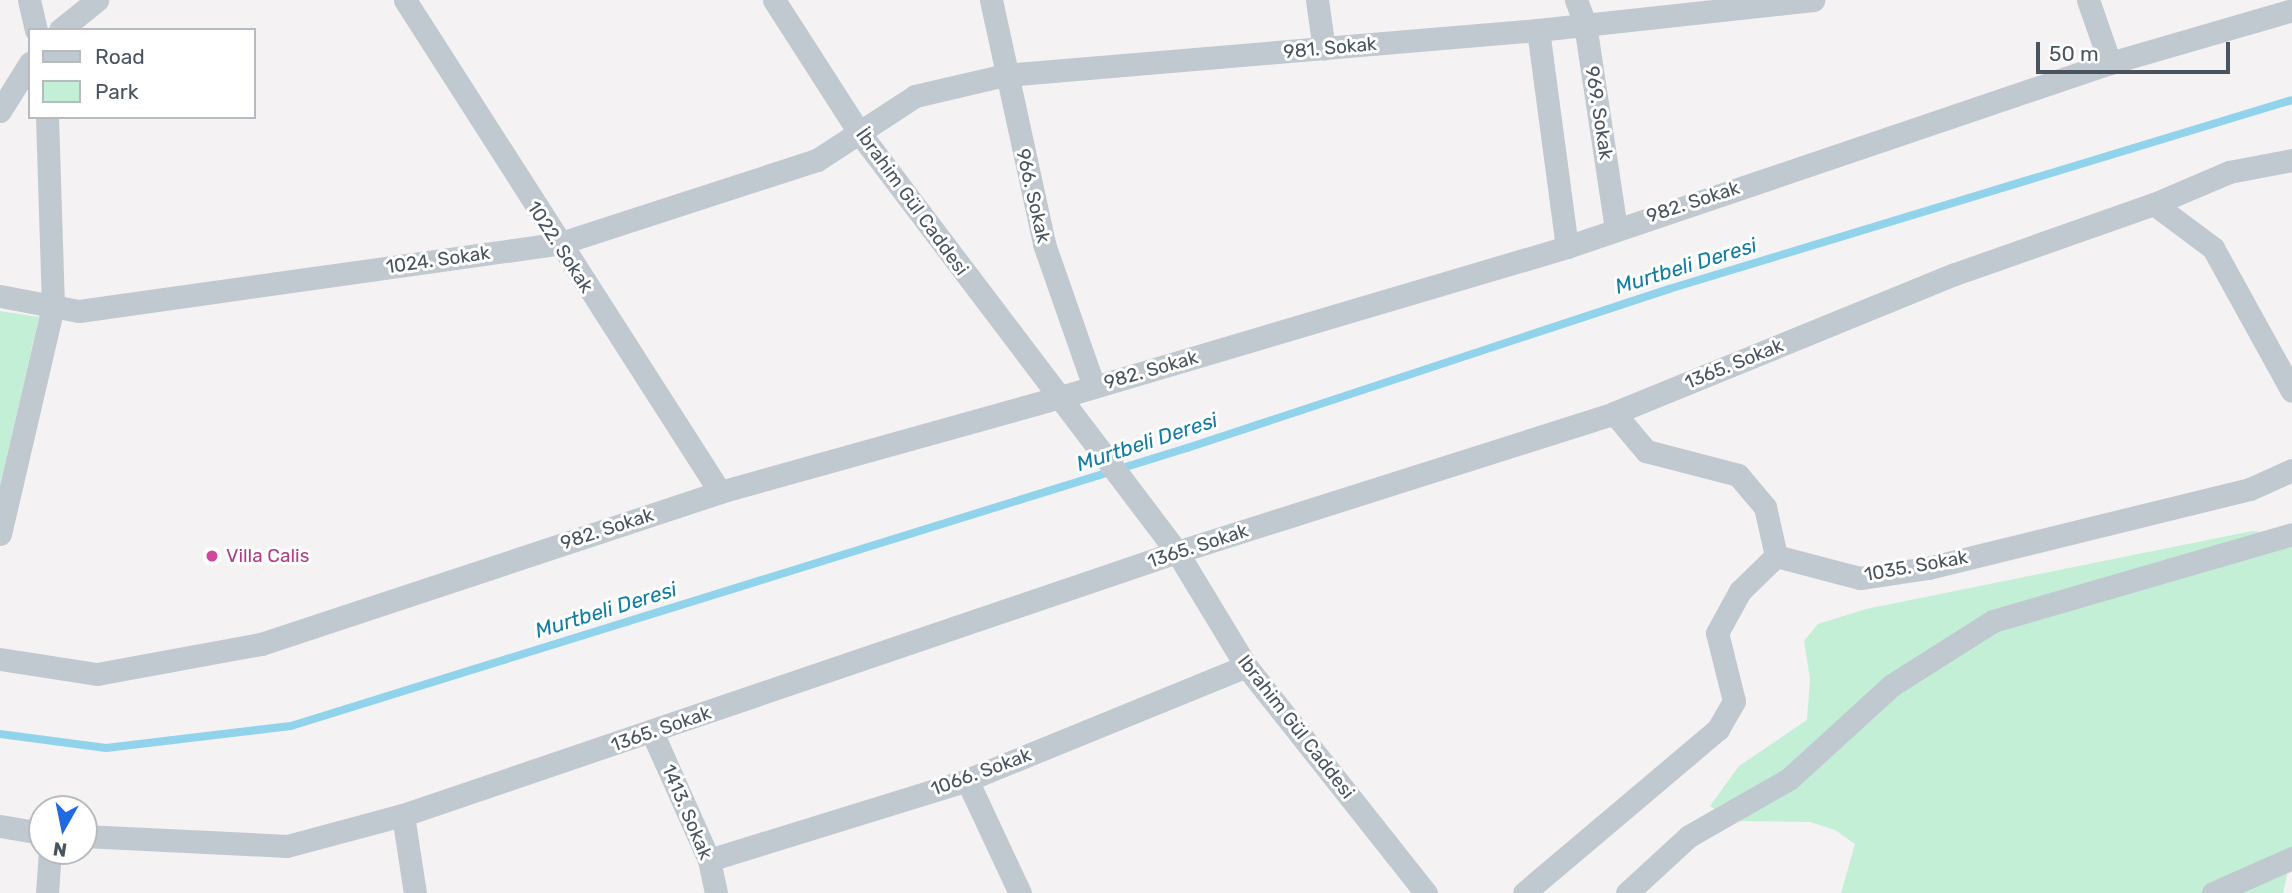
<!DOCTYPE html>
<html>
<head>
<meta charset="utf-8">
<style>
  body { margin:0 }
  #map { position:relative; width:2292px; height:893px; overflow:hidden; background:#f4f2f2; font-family:Rubik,sans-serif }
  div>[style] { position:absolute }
  .green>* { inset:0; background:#c3efd6 }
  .stream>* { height:8px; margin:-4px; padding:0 4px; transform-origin:4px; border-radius:4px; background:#91d3eb }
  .minor>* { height:23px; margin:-11.5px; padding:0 11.5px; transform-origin:11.5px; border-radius:11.5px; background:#c0c8d0 }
  .dots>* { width:19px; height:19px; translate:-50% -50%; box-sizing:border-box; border:4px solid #fff; border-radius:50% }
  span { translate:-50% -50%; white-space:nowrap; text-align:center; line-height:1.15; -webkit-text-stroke:6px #fff; paint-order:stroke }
  .street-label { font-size:19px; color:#4a545f }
  .hotel-label { font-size:19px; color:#b23c85 }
  .left { translate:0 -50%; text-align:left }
  .water-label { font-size:21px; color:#107da4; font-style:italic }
  .legend { position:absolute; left:28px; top:28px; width:228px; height:91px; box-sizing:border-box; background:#fff; border:2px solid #b7bbbf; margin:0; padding:9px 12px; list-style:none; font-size:21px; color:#4a545f }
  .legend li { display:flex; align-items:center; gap:14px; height:35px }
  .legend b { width:35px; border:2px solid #b7bbbf }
  .north { position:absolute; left:28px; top:795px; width:70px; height:70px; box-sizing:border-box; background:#fff; border:2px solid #b7bbbf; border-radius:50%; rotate:189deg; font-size:19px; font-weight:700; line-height:28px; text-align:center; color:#4a545f }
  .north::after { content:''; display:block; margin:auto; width:24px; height:32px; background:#1f69e1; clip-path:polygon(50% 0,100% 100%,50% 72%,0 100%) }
  .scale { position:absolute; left:2036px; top:42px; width:194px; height:32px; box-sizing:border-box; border:4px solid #4a545f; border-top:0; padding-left:9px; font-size:21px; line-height:24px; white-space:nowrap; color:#4a545f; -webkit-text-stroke:5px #fff; paint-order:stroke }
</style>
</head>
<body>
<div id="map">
  <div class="green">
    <i style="clip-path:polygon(0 311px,39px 317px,0 486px)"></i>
    <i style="clip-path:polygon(2252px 531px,2292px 535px,2292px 853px,2283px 893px,1841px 893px,1855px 844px,1835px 830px,1810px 822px,1734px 821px,1710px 806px,1739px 766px,1807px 720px,1810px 679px,1804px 641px,1818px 624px,1866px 609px)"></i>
  </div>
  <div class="stream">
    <i style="left:0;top:734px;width:107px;rotate:7.5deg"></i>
    <i style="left:106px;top:748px;width:186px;rotate:-6.8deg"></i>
    <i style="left:291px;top:726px;width:938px;rotate:-17.24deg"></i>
    <i style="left:1187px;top:448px;width:508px;rotate:-18.26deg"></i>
    <i style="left:1669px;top:289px;width:651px;rotate:-16.88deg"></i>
  </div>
  <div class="minor">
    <i style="left:29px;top:0;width:31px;rotate:77deg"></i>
    <i style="left:405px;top:0;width:584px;rotate:57.37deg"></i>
    <i style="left:774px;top:0;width:156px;rotate:57.3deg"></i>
    <i style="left:858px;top:131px;width:528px;rotate:52.85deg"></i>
    <i style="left:1177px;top:552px;width:133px;rotate:58.8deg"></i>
    <i style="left:1246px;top:666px;width:290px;rotate:51.6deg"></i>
    <i style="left:991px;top:0;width:250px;rotate:77.7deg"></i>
    <i style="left:1044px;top:244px;width:151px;rotate:70.7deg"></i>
    <i style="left:1317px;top:0;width:49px;rotate:81.9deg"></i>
    <i style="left:1576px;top:0;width:26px;rotate:69deg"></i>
    <i style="left:1585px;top:24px;width:206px;rotate:81.4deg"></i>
    <i style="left:2088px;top:0;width:67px;rotate:70.8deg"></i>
    <i style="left:60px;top:30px;width:48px;rotate:-39deg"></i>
    <i style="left:1538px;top:30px;width:219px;rotate:82.4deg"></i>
    <i style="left:0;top:111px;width:57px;rotate:-58deg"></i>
    <i style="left:2154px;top:204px;width:74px;rotate:36.7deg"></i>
    <i style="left:2213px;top:248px;width:163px;rotate:61.1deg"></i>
    <i style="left:0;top:296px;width:80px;rotate:10.8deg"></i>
    <i style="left:79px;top:311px;width:484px;rotate:-8deg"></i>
    <i style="left:558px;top:244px;width:272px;rotate:-18deg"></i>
    <i style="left:817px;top:160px;width:117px;rotate:-33.1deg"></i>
    <i style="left:915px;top:96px;width:92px;rotate:-13.1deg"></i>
    <i style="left:1005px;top:75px;width:535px;rotate:-4.83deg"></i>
    <i style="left:1538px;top:30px;width:277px;rotate:-6.2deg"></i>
    <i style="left:1614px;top:413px;width:50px;rotate:49.9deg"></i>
    <i style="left:1646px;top:451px;width:95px;rotate:14.6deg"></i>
    <i style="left:1738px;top:475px;width:42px;rotate:49.8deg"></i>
    <i style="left:1765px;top:507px;width:50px;rotate:77.3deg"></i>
    <i style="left:0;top:534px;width:233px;rotate:-76.9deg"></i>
    <i style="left:53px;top:307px;width:190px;rotate:-91.8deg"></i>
    <i style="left:0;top:659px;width:98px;rotate:8.8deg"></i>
    <i style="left:97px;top:674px;width:167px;rotate:-10.4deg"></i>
    <i style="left:261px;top:644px;width:484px;rotate:-18.3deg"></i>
    <i style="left:720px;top:492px;width:350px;rotate:-15.6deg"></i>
    <i style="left:1057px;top:398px;width:532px;rotate:-16.49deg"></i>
    <i style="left:1567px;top:247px;width:573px;rotate:-18.72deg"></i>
    <i style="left:2110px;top:63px;width:190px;rotate:-16.2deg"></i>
    <i style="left:652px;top:732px;width:140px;rotate:66deg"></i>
    <i style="left:709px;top:860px;width:34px;rotate:78deg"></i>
    <i style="left:967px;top:780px;width:125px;rotate:64.9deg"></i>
    <i style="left:403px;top:815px;width:79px;rotate:81.3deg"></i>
    <i style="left:0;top:826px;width:43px;rotate:9.5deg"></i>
    <i style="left:84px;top:836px;width:203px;rotate:2.8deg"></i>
    <i style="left:287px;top:846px;width:120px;rotate:-15deg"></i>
    <i style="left:403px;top:815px;width:817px;rotate:-18.77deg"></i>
    <i style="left:1177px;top:552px;width:459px;rotate:-17.6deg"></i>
    <i style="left:1614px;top:413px;width:368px;rotate:-22.2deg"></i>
    <i style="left:1955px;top:274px;width:211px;rotate:-19.4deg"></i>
    <i style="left:2154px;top:204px;width:82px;rotate:-23.1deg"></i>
    <i style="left:2229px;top:172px;width:64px;rotate:-10.8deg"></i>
    <i style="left:709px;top:860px;width:270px;rotate:-17.2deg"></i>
    <i style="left:967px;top:780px;width:301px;rotate:-22.2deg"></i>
    <i style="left:47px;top:893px;width:42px;rotate:-85.9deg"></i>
    <i style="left:1524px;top:893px;width:254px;rotate:-40.2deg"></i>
    <i style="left:1718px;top:729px;width:32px;rotate:-60deg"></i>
    <i style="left:1734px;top:701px;width:70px;rotate:-104deg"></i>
    <i style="left:1717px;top:633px;width:48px;rotate:-61.3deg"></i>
    <i style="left:1740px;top:591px;width:50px;rotate:-44.2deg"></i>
    <i style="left:1776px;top:556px;width:87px;rotate:14.7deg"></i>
    <i style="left:1860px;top:578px;width:69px;rotate:-8.4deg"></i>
    <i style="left:1928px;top:568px;width:332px;rotate:-13.8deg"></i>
    <i style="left:2250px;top:489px;width:46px;rotate:-24.3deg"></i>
    <i style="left:1627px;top:893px;width:84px;rotate:-42.6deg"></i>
    <i style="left:1689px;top:836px;width:115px;rotate:-29.7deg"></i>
    <i style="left:1789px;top:779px;width:139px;rotate:-42.4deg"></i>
    <i style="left:1892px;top:685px;width:120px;rotate:-32.4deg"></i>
    <i style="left:1993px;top:621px;width:311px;rotate:-16.2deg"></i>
    <i style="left:2213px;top:893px;width:86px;rotate:-23.9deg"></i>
  </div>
  <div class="dots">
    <i style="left:212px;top:556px;background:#d1479c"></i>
  </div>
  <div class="street-label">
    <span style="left:1330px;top:48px;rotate:-5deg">981. Sokak</span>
    <span style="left:1599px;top:113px;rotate:81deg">969. Sokak</span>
    <span style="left:1033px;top:196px;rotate:77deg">966. Sokak</span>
    <span style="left:912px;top:202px;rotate:54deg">İbrahim Gül Caddesi</span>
    <span style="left:1693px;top:202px;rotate:-18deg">982. Sokak</span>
    <span style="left:560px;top:247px;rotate:57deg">1022. Sokak</span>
    <span style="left:438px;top:260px;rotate:-8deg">1024. Sokak</span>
    <span style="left:1734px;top:364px;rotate:-22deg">1365. Sokak</span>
    <span style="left:1151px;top:370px;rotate:-16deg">982. Sokak</span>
    <span style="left:607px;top:529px;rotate:-18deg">982. Sokak</span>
    <span style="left:1198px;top:546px;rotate:-18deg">1365. Sokak</span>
    <span style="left:1916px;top:566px;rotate:-10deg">1035. Sokak</span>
    <span style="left:1296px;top:727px;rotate:52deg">Ibrahim Gül Caddesi</span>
    <span style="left:661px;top:729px;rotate:-19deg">1365. Sokak</span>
    <span style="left:981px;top:772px;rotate:-20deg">1066. Sokak</span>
    <span style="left:687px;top:812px;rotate:67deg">1413. Sokak</span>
  </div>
  <div class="hotel-label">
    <span class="left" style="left:226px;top:556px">Villa Calis</span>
  </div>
  <div class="water-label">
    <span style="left:1686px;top:266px;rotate:-17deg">Murtbeli Deresi</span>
    <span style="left:1147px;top:442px;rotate:-18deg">Murtbeli Deresi</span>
    <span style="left:606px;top:610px;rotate:-17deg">Murtbeli Deresi</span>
  </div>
  <ul class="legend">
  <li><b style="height:9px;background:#c0c8d0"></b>Road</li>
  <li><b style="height:19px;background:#c3efd6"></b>Park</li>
  </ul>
  <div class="north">N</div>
  <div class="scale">50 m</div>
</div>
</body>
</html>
